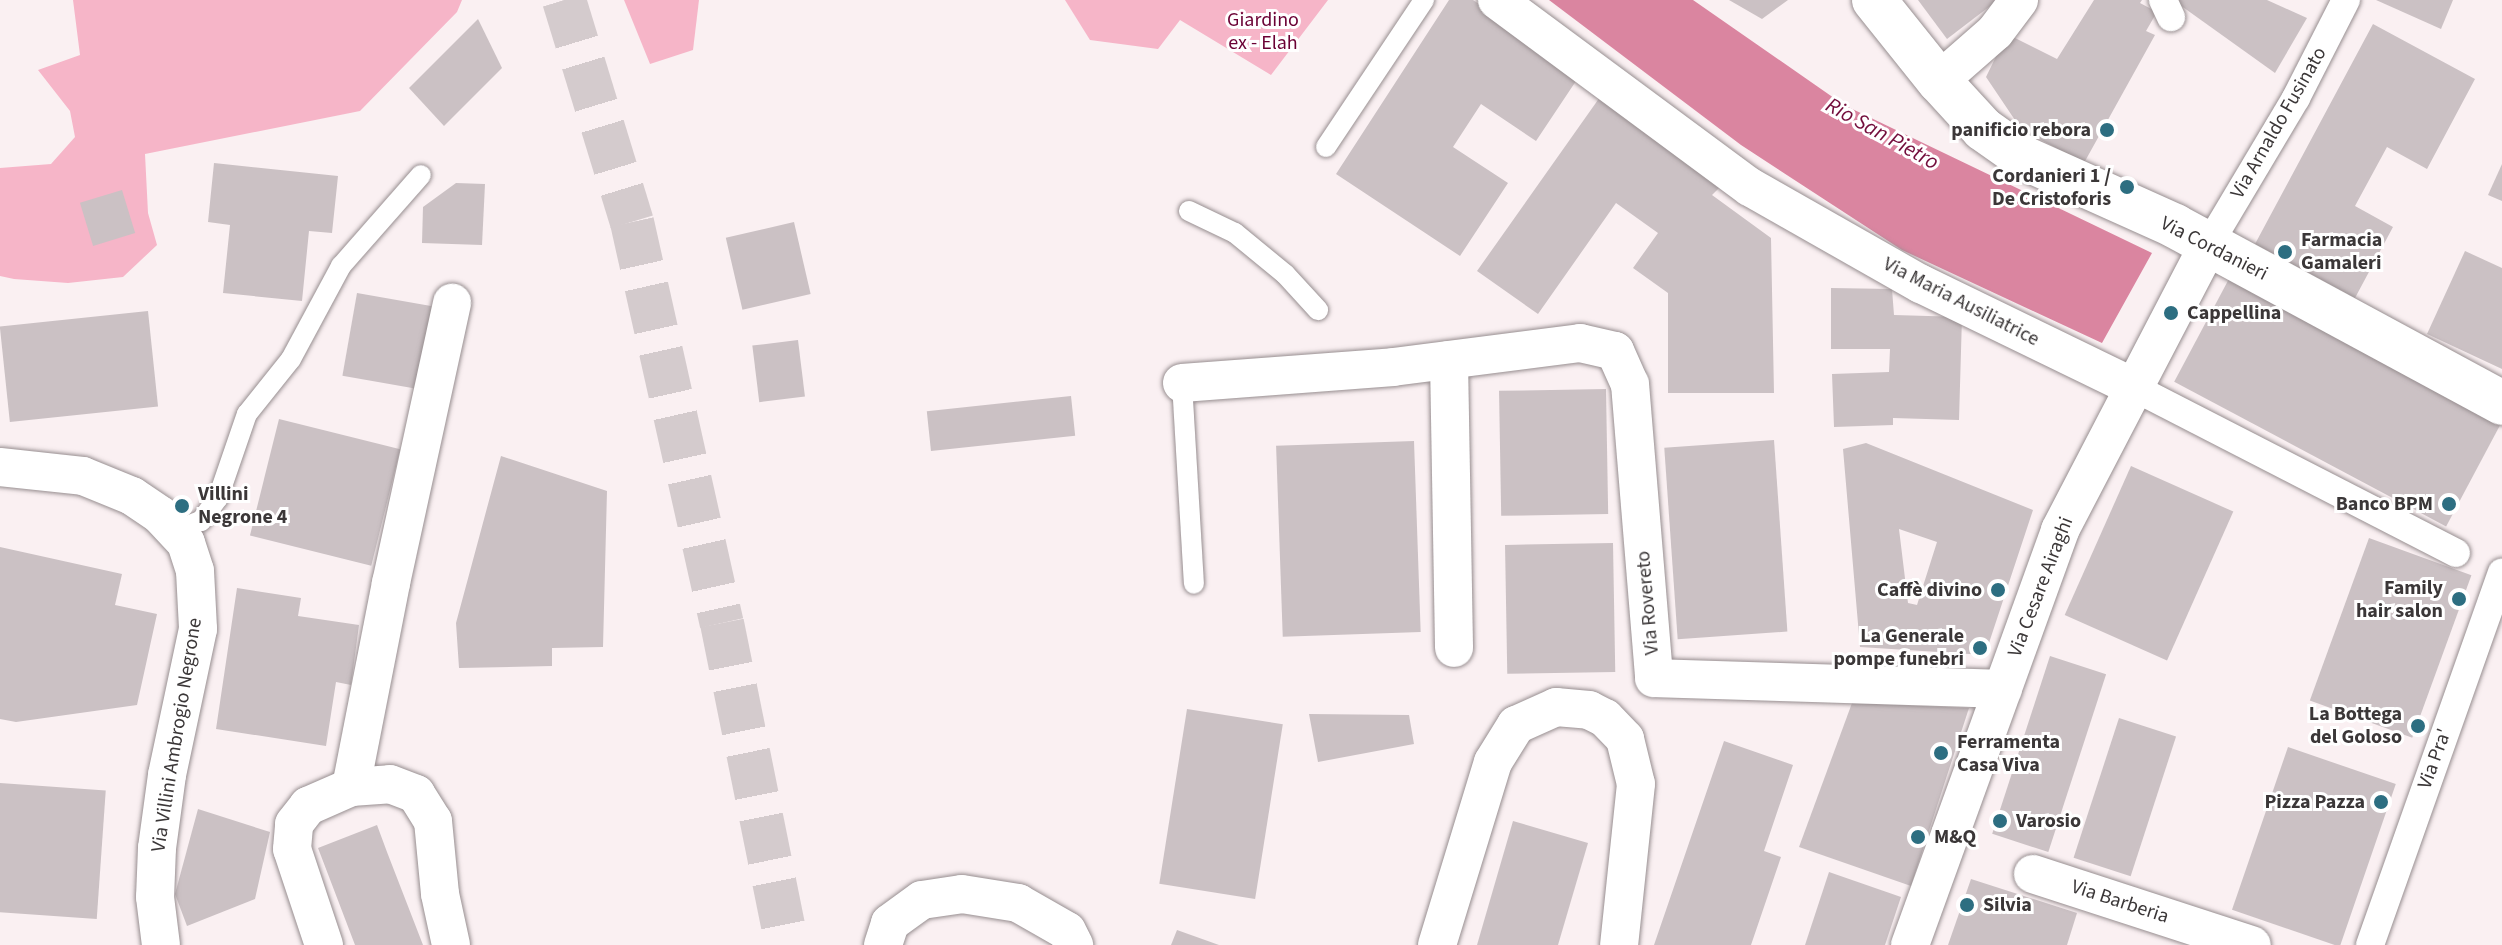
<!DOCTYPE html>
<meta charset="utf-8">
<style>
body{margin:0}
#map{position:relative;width:2502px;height:945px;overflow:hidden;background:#faf0f2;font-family:"Source Sans 3",sans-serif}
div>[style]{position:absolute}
.green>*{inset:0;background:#f6b5c8}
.water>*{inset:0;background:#da85a0}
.building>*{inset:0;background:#cbc1c4;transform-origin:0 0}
.motorway-tunnel>*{height:44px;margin-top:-22px;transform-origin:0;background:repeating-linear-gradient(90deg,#d4cbcd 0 44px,transparent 0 66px)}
.roads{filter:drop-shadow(0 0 2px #978e90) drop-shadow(0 0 2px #978e90)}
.service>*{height:20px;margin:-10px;padding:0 10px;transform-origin:10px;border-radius:10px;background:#fff}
.pedestrian>*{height:28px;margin:-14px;padding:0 14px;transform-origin:14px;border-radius:14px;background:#fff}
.minor>*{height:38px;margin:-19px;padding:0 19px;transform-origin:19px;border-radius:19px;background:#fff}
.tertiary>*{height:44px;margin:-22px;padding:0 22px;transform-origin:22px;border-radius:22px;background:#fff}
.dots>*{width:22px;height:22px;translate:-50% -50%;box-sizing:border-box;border:4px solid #fff;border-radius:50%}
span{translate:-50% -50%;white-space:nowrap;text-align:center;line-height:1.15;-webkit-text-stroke:6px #fff;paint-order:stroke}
.park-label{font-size:20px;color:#6a0034}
.street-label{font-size:20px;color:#3b3738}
.poi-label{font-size:20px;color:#3b3738;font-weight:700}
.right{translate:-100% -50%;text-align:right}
.left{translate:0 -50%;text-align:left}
.water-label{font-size:22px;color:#730d3c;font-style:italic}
</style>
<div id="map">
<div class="green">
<i style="clip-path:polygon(73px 0,462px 0,457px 12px,360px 111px,145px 154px,148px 213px,157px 245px,123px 277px,68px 283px,14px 279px,0 276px,0 168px,51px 164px,75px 137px,70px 111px,38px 70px,80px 55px)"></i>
<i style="clip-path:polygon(624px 0,699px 0,693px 50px,650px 64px)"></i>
<i style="clip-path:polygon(1065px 0,1328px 0,1271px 75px,1180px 20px,1158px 49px,1090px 40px)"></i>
</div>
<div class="water">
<i style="clip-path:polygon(1549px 0,1693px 0,1844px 105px,2152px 253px,2102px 343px,1902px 250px,1741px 145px)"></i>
</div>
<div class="building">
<i style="clip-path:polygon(1449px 0,1473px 0,1582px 72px,1536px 141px,1481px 104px,1453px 147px,1508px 183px,1460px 256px,1336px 174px)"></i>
<i style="clip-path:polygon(1729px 0,1788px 0,1762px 19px)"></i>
<i style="clip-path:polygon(1918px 0,1998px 0,1947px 39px)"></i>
<i style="clip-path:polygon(2094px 0,2142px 0,2140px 3px,2157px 12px,2146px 31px,2155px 35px,2084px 163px,2021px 129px,1986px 77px,2007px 34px,2057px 59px)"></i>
<i style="clip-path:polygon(2173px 0,2267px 0,2307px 18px,2275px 73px)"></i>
<i style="clip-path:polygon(2376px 0,2453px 0,2441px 29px)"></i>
<i style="clip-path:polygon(478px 19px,502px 68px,444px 126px,409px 88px)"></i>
<i style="clip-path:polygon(2373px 24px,2475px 79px,2427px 169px,2387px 147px,2355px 206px,2393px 227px,2355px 298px,2255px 244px)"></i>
<i style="clip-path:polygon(1600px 97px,1723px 184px,1712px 195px,1771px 238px,1774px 393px,1668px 393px,1668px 293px,1633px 268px,1658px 233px,1616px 203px,1538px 314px,1477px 271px)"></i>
<i style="clip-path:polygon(214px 163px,338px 176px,332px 233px,309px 231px,302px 301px,223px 293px,230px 225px,208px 222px)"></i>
<i style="clip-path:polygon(2502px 164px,2502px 201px,2488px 195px)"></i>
<i style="clip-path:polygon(456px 183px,485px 184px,482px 245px,422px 243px,423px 207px)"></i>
<i style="left:122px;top:190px;width:45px;height:44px;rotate:73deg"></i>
<i style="left:794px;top:222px;width:74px;height:70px;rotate:77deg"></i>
<i style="clip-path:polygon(2465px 251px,2502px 268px,2502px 369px,2427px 334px)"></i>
<i style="left:2231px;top:275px;width:308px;height:121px;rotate:28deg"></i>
<i style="clip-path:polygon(1831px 288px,1892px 289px,1894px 315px,1962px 317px,1959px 420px,1893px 418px,1893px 425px,1834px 427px,1832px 374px,1889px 372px,1890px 349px,1831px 349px)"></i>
<i style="left:357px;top:293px;width:78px;height:84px;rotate:10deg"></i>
<i style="left:148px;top:311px;width:96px;height:149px;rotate:84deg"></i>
<i style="left:798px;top:340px;width:57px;height:46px;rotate:83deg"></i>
<i style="left:1606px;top:389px;width:125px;height:107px;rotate:89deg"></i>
<i style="left:1071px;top:396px;width:40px;height:145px;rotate:84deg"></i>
<i style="left:279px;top:419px;width:125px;height:120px;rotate:14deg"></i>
<i style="left:1774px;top:440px;width:192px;height:110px;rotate:86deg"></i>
<i style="left:1414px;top:441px;width:191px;height:138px;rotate:88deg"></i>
<i style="clip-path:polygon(evenodd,1866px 443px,2033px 510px,1985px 655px,1860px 647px,1843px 449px,1866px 443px,1899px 529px,1937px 542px,1917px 605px,1908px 603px,1899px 529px)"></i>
<i style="clip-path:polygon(501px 456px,607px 491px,603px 647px,552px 648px,552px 666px,459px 668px,456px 623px)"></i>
<i style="left:2131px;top:466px;width:112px;height:163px;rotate:24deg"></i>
<i style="left:2369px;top:538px;width:109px;height:173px;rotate:20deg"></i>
<i style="left:1613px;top:543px;width:129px;height:108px;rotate:89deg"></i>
<i style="clip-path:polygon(0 547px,122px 574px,115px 605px,157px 614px,137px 705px,16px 722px,0 719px)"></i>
<i style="clip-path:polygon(237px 588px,301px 598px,298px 616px,359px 625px,351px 685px,336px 682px,326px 746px,216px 729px)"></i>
<i style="left:2050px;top:656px;width:59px;height:187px;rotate:18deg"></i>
<i style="clip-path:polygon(1852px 703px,1969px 708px,1911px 886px,1799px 847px)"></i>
<i style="left:1187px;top:709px;width:97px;height:177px;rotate:9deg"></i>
<i style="clip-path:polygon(1309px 714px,1409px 715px,1414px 744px,1318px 762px)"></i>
<i style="left:2119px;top:718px;width:60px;height:147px;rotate:18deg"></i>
<i style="clip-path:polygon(1724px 741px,1793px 765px,1764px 851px,1781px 857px,1751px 945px,1654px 945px)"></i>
<i style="left:2288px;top:747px;width:114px;height:172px;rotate:19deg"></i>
<i style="left:0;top:783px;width:106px;height:129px;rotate:4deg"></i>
<i style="clip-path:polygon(198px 809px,270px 832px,255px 899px,187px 926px,175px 894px)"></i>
<i style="clip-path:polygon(1513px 821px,1588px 843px,1558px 945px,1477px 945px)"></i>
<i style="clip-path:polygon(377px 825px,387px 852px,423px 945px,355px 945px,318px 848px)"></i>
<i style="clip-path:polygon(1829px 872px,1901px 897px,1885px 945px,1805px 945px)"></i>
<i style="clip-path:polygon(1971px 879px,2077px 913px,2067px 945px,1948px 945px)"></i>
<i style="clip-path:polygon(1177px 930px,1219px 945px,1171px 945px)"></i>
</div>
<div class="motorway-tunnel">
<i style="left:564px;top:0;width:232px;rotate:73deg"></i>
<i style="left:632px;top:222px;width:411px;rotate:77.4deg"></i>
<i style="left:722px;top:623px;width:328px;rotate:78.6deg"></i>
</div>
<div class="roads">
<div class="service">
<i style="left:1326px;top:147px;width:177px;rotate:-56.3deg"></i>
<i style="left:1189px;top:211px;width:51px;rotate:25.6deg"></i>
<i style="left:1235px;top:233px;width:65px;rotate:39.4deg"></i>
<i style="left:1285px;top:274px;width:49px;rotate:47.5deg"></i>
<i style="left:1182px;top:383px;width:201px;rotate:86.6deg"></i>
<i style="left:177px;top:530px;width:26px;rotate:-21deg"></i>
<i style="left:201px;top:521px;width:29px;rotate:-54deg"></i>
<i style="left:218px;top:498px;width:89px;rotate:-71deg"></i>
<i style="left:247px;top:414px;width:70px;rotate:-51.3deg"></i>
<i style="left:291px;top:359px;width:106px;rotate:-61.7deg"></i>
<i style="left:341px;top:266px;width:121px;rotate:-48.7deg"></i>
</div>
<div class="pedestrian">
<i style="left:2163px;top:0;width:19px;rotate:65deg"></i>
<i style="left:2209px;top:244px;width:170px;rotate:-59.2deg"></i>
<i style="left:2296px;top:98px;width:110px;rotate:-63deg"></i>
<i style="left:2133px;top:387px;width:363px;rotate:27.2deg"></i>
<i style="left:2370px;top:945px;width:395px;rotate:-70.5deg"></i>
</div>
<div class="minor">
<i style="left:1497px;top:0;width:315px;rotate:36.5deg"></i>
<i style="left:1750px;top:187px;width:197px;rotate:29.6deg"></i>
<i style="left:1921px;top:284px;width:236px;rotate:25.9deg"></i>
<i style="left:1939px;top:81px;width:74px;rotate:-41.2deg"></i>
<i style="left:1995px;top:32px;width:40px;rotate:-53deg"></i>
<i style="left:1449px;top:360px;width:288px;rotate:89deg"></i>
<i style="left:1182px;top:383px;width:212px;rotate:-4.3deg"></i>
<i style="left:1393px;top:367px;width:189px;rotate:-7.3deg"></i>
<i style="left:1580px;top:343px;width:36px;rotate:13deg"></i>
<i style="left:1615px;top:351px;width:36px;rotate:66deg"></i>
<i style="left:1630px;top:384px;width:295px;rotate:85.3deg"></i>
<i style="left:1654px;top:678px;width:349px;rotate:1.8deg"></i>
<i style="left:0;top:467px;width:83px;rotate:6.2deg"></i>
<i style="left:83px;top:476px;width:53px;rotate:22.2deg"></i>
<i style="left:132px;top:496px;width:34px;rotate:34deg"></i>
<i style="left:160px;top:515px;width:38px;rotate:47deg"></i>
<i style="left:186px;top:543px;width:29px;rotate:72deg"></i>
<i style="left:195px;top:571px;width:58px;rotate:87deg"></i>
<i style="left:198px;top:629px;width:149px;rotate:102deg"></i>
<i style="left:167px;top:775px;width:74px;rotate:97.8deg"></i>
<i style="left:157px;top:848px;width:49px;rotate:92.3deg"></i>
<i style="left:155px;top:897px;width:48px;rotate:82.9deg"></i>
<i style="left:351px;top:787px;width:208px;rotate:-78.9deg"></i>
<i style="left:391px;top:583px;width:287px;rotate:-77.7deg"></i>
<i style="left:2033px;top:874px;width:230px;rotate:18deg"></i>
<i style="left:324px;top:945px;width:101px;rotate:-108.4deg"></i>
<i style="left:292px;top:849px;width:25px;rotate:-85deg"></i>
<i style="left:294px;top:824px;width:23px;rotate:-52deg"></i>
<i style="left:308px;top:806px;width:47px;rotate:-23.8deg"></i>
<i style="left:351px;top:787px;width:39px;rotate:-4deg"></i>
<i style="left:390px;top:784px;width:28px;rotate:21deg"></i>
<i style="left:416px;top:794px;width:32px;rotate:58deg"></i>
<i style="left:433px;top:821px;width:73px;rotate:84.5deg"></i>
<i style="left:440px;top:894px;width:52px;rotate:77.8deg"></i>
<i style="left:883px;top:945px;width:23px;rotate:-72deg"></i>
<i style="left:890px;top:923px;width:39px;rotate:-36deg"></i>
<i style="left:922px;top:900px;width:40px;rotate:-8.5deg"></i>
<i style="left:962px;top:894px;width:57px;rotate:9.1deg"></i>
<i style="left:1018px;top:903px;width:56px;rotate:29.7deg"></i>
<i style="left:1067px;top:931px;width:16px;rotate:63deg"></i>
<i style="left:1437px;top:945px;width:191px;rotate:-73deg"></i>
<i style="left:1493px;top:762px;width:44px;rotate:-58.1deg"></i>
<i style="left:1516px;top:725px;width:44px;rotate:-24.2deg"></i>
<i style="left:1556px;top:707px;width:33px;rotate:5deg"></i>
<i style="left:1589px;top:710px;width:18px;rotate:27deg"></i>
<i style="left:1605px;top:718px;width:29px;rotate:46deg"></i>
<i style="left:1625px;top:739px;width:46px;rotate:76.3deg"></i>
<i style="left:1636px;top:784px;width:162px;rotate:96deg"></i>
<i style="left:1910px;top:945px;width:441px;rotate:-70.1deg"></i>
<i style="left:2060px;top:530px;width:322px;rotate:-62.5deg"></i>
</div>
<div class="tertiary">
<i style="left:1874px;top:0;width:104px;rotate:51.3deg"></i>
<i style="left:1939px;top:81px;width:65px;rotate:47.5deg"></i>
<i style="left:1983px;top:129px;width:50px;rotate:35.3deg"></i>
<i style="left:2024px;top:158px;width:166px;rotate:24.2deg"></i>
<i style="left:2175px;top:226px;width:372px;rotate:28.4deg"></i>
</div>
</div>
<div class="dots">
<i style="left:2107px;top:130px;background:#2d6e81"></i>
<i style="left:2127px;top:187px;background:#2d6e81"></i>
<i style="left:2285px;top:252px;background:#2d6e81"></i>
<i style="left:2171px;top:313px;background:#2d6e81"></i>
<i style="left:2449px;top:504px;background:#2d6e81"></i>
<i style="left:182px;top:506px;background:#2d6e81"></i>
<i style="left:1998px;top:590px;background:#2d6e81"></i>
<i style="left:2459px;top:599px;background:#2d6e81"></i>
<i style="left:1980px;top:648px;background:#2d6e81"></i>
<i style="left:2418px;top:726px;background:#2d6e81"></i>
<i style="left:1941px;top:753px;background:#2d6e81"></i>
<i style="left:2381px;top:802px;background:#2d6e81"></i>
<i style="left:2000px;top:821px;background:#2d6e81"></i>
<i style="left:1918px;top:837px;background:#2d6e81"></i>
<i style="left:1967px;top:905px;background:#2d6e81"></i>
</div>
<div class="park-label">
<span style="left:1263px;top:32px">Giardino<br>ex - Elah</span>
</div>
<div class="street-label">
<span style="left:2279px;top:123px;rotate:-60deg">Via Arnaldo Fusinato</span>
<span style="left:2214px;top:249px;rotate:27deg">Via Cordanieri</span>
<span style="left:1961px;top:302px;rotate:27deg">Via Maria Ausiliatrice</span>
<span style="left:2041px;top:587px;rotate:-69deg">Via Cesare Airaghi</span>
<span style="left:1648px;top:603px;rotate:-95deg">Via Rovereto</span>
<span style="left:177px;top:735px;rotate:-81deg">Via Villini Ambrogio Negrone</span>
<span style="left:2435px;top:759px;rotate:-70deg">Via Pra'</span>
<span style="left:2120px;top:902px;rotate:18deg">Via Barberia</span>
</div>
<div class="poi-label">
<span class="right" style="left:2091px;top:130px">panificio rebora</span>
<span class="right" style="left:2111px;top:188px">Cordanieri 1 /<br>De Cristoforis</span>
<span class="left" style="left:2301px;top:252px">Farmacia<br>Gamaleri</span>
<span class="left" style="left:2187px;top:313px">Cappellina</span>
<span class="left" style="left:198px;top:506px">Villini<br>Negrone 4</span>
<span class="right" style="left:2433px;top:504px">Banco BPM</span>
<span class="right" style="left:2443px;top:600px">Family<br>hair salon</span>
<span class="right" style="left:1982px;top:590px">Caffè divino</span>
<span class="right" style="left:1964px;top:648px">La Generale<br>pompe funebri</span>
<span class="right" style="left:2402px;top:726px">La Bottega<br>del Goloso</span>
<span class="left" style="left:1957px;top:754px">Ferramenta<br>Casa Viva</span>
<span class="right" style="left:2365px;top:802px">Pizza Pazza</span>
<span class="left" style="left:2016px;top:821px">Varosio</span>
<span class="left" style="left:1934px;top:837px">M&amp;Q</span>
<span class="left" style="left:1983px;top:905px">Silvia</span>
</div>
<div class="water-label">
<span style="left:1882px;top:134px;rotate:29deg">Rio San Pietro</span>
</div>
</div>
